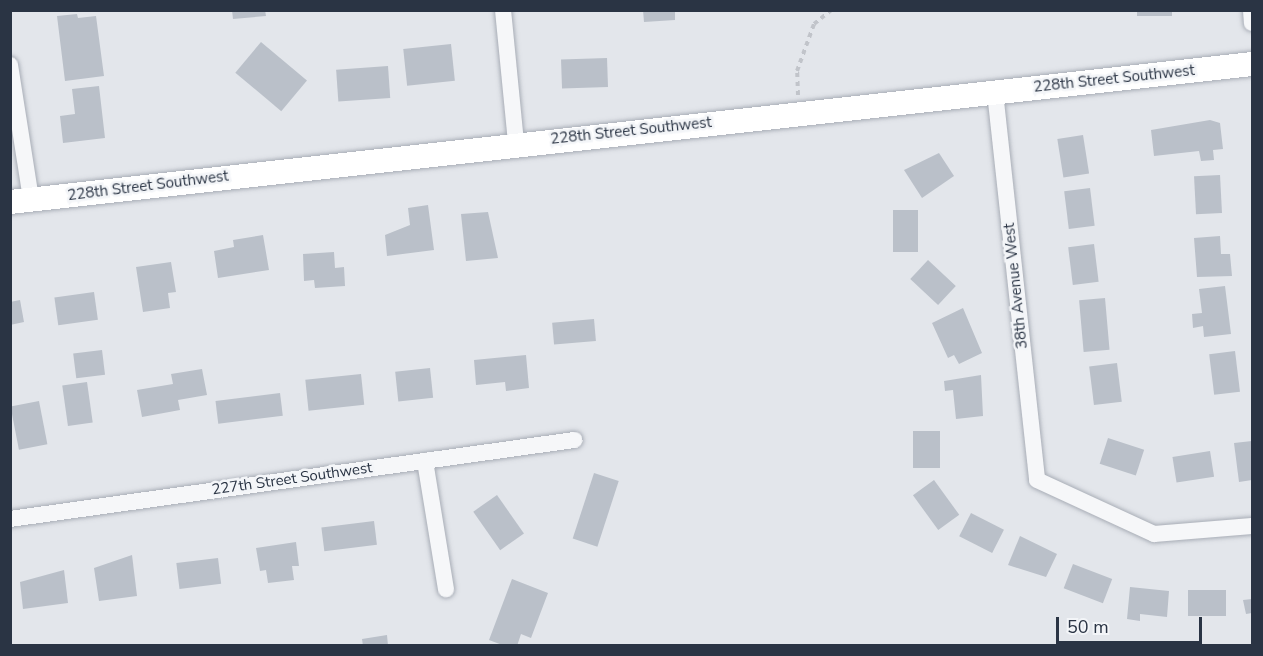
<!DOCTYPE html>
<style>
body{margin:0}
#map{position:relative;width:1263px;height:656px;overflow:hidden;background:#e3e6eb;font-family:"Nunito Sans",sans-serif}
div>[style]{position:absolute}
.building>*{inset:0;background:#bac0c9;transform-origin:0 0}
.path>*{height:4px;margin-top:-2px;transform-origin:0;background:repeating-linear-gradient(90deg,#c1c4ca 0 4.5px,transparent 0 9px)}
.roads{filter:drop-shadow(0 0 2px #a8adb6) drop-shadow(0 0 2px #a8adb6)}
.minor>*{height:16px;margin:-8px;padding:0 8px;transform-origin:8px;border-radius:8px;background:#f6f7f9}
.secondary>*{height:24px;margin:-12px;padding:0 12px;transform-origin:12px;border-radius:12px;background:#fff}
span{translate:-50% -50%;white-space:nowrap;text-align:center;line-height:1.15;-webkit-text-stroke:5px #f3f5f8;paint-order:stroke}
.street-label{font-size:15px;color:#2a3444}
.frame{position:absolute;inset:0;border:12px solid #2a3444;pointer-events:none}
.scale{position:absolute;left:1056px;top:617px;width:146px;height:27px;box-sizing:border-box;border:3px solid #2a3444;border-top:0;padding-left:8px;font-size:18px;line-height:21px;white-space:nowrap;color:#2a3444;-webkit-text-stroke:4px #f3f5f8;paint-order:stroke}
</style>
<div id="map">
<div class="building">
<i style="clip-path:polygon(232px 10px,265px 10px,266px 16px,233px 19px)"></i>
<i style="clip-path:polygon(643px 10px,675px 10px,675px 20px,644px 22px)"></i>
<i style="left:1137px;top:10px;width:35px;height:6px"></i>
<i style="clip-path:polygon(77px 14px,78px 18px,96px 16px,104px 76px,65px 81px,57px 16px)"></i>
<i style="left:261px;top:42px;width:60px;height:40px;rotate:40deg"></i>
<i style="left:451px;top:44px;width:37px;height:48px;rotate:84deg"></i>
<i style="left:607px;top:58px;width:29px;height:46px;rotate:88deg"></i>
<i style="left:388px;top:66px;width:32px;height:52px;rotate:86deg"></i>
<i style="clip-path:polygon(99px 86px,105px 138px,63px 143px,60px 116px,75px 114px,72px 89px)"></i>
<i style="clip-path:polygon(1210px 120px,1220px 123px,1223px 149px,1213px 150px,1214px 160px,1201px 161px,1199px 151px,1154px 156px,1151px 130px)"></i>
<i style="left:1083px;top:135px;width:39px;height:26px;rotate:81deg"></i>
<i style="clip-path:polygon(939px 153px,954px 176px,922px 198px,904px 170px)"></i>
<i style="left:1220px;top:175px;width:38px;height:26px;rotate:87deg"></i>
<i style="left:1090px;top:188px;width:38px;height:26px;rotate:83deg"></i>
<i style="clip-path:polygon(428px 205px,434px 250px,387px 256px,385px 235px,410px 225px,408px 208px)"></i>
<i style="left:893px;top:210px;width:25px;height:42px"></i>
<i style="clip-path:polygon(488px 212px,498px 258px,466px 261px,461px 214px)"></i>
<i style="clip-path:polygon(263px 235px,269px 270px,218px 278px,214px 251px,234px 247px,233px 240px)"></i>
<i style="clip-path:polygon(1220px 236px,1221px 254px,1230px 254px,1232px 276px,1197px 277px,1194px 238px)"></i>
<i style="left:1094px;top:244px;width:38px;height:26px;rotate:83deg"></i>
<i style="clip-path:polygon(334px 252px,335px 268px,344px 267px,345px 286px,315px 288px,314px 280px,304px 281px,303px 254px)"></i>
<i style="left:928px;top:260px;width:38px;height:26px;rotate:43deg"></i>
<i style="clip-path:polygon(171px 262px,176px 292px,168px 293px,170px 308px,143px 312px,136px 267px)"></i>
<i style="clip-path:polygon(1225px 286px,1231px 334px,1204px 337px,1203px 326px,1193px 328px,1192px 314px,1202px 313px,1199px 289px)"></i>
<i style="left:94px;top:292px;width:28px;height:40px;rotate:82deg"></i>
<i style="left:1105px;top:298px;width:52px;height:26px;rotate:85deg"></i>
<i style="clip-path:polygon(20px 300px,24px 322px,10px 325px,10px 302px)"></i>
<i style="clip-path:polygon(963px 308px,982px 353px,959px 364px,954px 355px,948px 358px,932px 323px)"></i>
<i style="left:594px;top:319px;width:22px;height:42px;rotate:85deg"></i>
<i style="left:102px;top:350px;width:25px;height:29px;rotate:83deg"></i>
<i style="left:1235px;top:351px;width:41px;height:26px;rotate:83deg"></i>
<i style="clip-path:polygon(526px 355px,529px 388px,506px 391px,505px 382px,476px 385px,474px 360px)"></i>
<i style="left:1117px;top:363px;width:39px;height:28px;rotate:83deg"></i>
<i style="left:430px;top:368px;width:30px;height:35px;rotate:84deg"></i>
<i style="clip-path:polygon(202px 369px,207px 395px,178px 400px,180px 410px,142px 417px,137px 390px,173px 384px,171px 374px)"></i>
<i style="left:361px;top:374px;width:31px;height:56px;rotate:84deg"></i>
<i style="clip-path:polygon(981px 375px,983px 416px,956px 419px,953px 390px,945px 391px,944px 381px)"></i>
<i style="left:87px;top:382px;width:41px;height:25px;rotate:82deg"></i>
<i style="left:280px;top:393px;width:23px;height:65px;rotate:83deg"></i>
<i style="left:39px;top:401px;width:44px;height:29px;rotate:79deg"></i>
<i style="left:913px;top:431px;width:27px;height:37px"></i>
<i style="left:1108px;top:438px;width:38px;height:27px;rotate:18deg"></i>
<i style="clip-path:polygon(1252px 441px,1252px 480px,1239px 482px,1234px 443px)"></i>
<i style="left:1210px;top:451px;width:26px;height:38px;rotate:81deg"></i>
<i style="left:594px;top:473px;width:26px;height:69px;rotate:18deg"></i>
<i style="left:934px;top:480px;width:43px;height:26px;rotate:54deg"></i>
<i style="left:497px;top:495px;width:47px;height:29px;rotate:55deg"></i>
<i style="left:971px;top:513px;width:37px;height:26px;rotate:27deg"></i>
<i style="left:374px;top:521px;width:24px;height:53px;rotate:83deg"></i>
<i style="clip-path:polygon(1020px 536px,1057px 554px,1046px 577px,1008px 565px)"></i>
<i style="clip-path:polygon(296px 542px,299px 566px,292px 566px,294px 580px,268px 583px,266px 570px,260px 571px,256px 548px)"></i>
<i style="clip-path:polygon(132px 555px,137px 596px,99px 601px,94px 568px)"></i>
<i style="left:218px;top:558px;width:26px;height:42px;rotate:83deg"></i>
<i style="left:1073px;top:564px;width:42px;height:26px;rotate:21deg"></i>
<i style="clip-path:polygon(64px 570px,68px 603px,23px 609px,20px 582px)"></i>
<i style="clip-path:polygon(512px 579px,548px 593px,531px 638px,521px 634px,517px 646px,505px 646px,489px 640px)"></i>
<i style="clip-path:polygon(1130px 587px,1169px 591px,1167px 617px,1140px 614px,1140px 621px,1127px 619px)"></i>
<i style="left:1188px;top:590px;width:38px;height:26px"></i>
<i style="clip-path:polygon(1252px 599px,1252px 613px,1246px 614px,1243px 600px)"></i>
<i style="clip-path:polygon(387px 635px,388px 646px,363px 646px,362px 639px)"></i>
</div>
<div class="path">
<i style="left:798px;top:95px;width:24px;rotate:-92deg"></i>
<i style="left:797px;top:71px;width:50px;rotate:-70.1deg"></i>
<i style="left:814px;top:24px;width:22px;rotate:-39deg"></i>
</div>
<div class="roads">
<div class="minor">
<i style="left:503px;top:10px;width:134px;rotate:84.4deg"></i>
<i style="left:1251px;top:10px;width:13px;rotate:86deg"></i>
<i style="left:10px;top:65px;width:136px;rotate:81.1deg"></i>
<i style="left:995px;top:92px;width:390px;rotate:83.8deg"></i>
<i style="left:1037px;top:480px;width:129px;rotate:24.8deg"></i>
<i style="left:1154px;top:534px;width:98px;rotate:-4.7deg"></i>
<i style="left:425px;top:461px;width:130px;rotate:80.7deg"></i>
<i style="left:10px;top:519px;width:570px;rotate:-7.97deg"></i>
</div>
<div class="secondary">
<i style="left:10px;top:202px;width:1250px;rotate:-6.34deg"></i>
</div>
</div>
<div class="street-label">
<span style="left:1114px;top:79px;rotate:-6deg">228th Street Southwest</span>
<span style="left:631px;top:131px;rotate:-6deg">228th Street Southwest</span>
<span style="left:148px;top:186px;rotate:-7deg">228th Street Southwest</span>
<span style="left:1016px;top:286px;rotate:-96deg">38th Avenue West</span>
<span style="left:292px;top:479px;rotate:-8deg">227th Street Southwest</span>
</div>
<div class="frame"></div>
<div class="scale">50 m</div>
</div>
